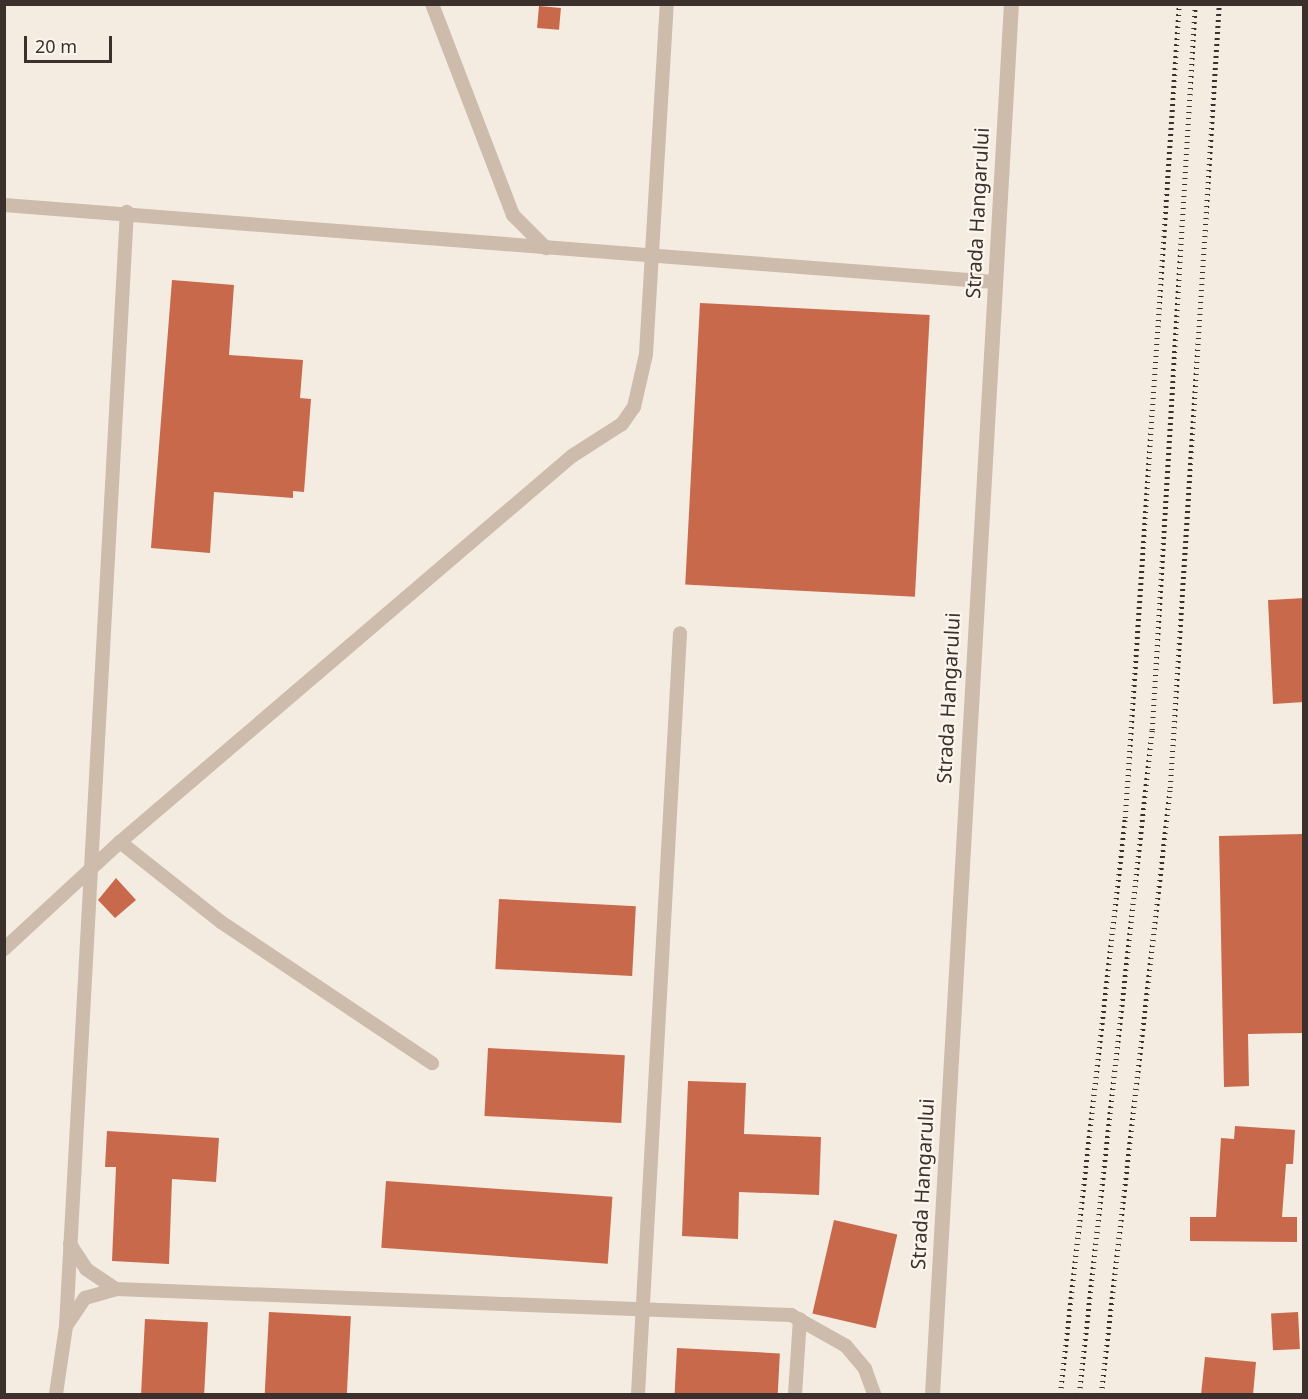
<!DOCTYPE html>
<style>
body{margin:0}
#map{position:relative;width:1308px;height:1399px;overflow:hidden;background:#f4ebe1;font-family:"Noto Sans",sans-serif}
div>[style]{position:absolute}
.building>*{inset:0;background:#c8694b;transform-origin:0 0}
.service>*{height:14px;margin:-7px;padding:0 7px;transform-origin:7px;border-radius:7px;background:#cdbbac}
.minor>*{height:15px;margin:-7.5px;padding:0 7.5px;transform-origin:7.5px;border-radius:7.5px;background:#cdbbac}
.rail>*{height:4.5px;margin-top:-2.25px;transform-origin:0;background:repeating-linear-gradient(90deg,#3b302b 0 1.5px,transparent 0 6px)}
span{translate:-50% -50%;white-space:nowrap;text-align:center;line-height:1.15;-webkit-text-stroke:4.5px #fbf5ee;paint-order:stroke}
.street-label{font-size:20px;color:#3b302b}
.frame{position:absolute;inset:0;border:6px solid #3b302b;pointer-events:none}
.scale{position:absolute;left:24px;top:36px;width:88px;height:27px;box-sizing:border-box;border:3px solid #3b302b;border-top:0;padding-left:8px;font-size:18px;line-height:21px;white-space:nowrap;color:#3b302b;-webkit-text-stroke:4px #fbf5ee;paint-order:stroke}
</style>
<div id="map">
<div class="building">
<i style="left:539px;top:6px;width:22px;height:22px;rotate:5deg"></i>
<i style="clip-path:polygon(172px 280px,234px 285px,229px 355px,303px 360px,300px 398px,311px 399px,304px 492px,293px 491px,293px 498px,214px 492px,210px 553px,151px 548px)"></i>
<i style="left:700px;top:303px;width:230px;height:282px;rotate:3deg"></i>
<i style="clip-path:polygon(1304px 598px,1304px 702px,1273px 704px,1268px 600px)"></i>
<i style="clip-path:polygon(1304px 834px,1304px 1033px,1248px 1034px,1249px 1086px,1224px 1087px,1219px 836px)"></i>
<i style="clip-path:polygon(116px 878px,136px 900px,115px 918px,98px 900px)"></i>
<i style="left:499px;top:899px;width:137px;height:70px;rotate:3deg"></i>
<i style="left:488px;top:1048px;width:137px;height:68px;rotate:3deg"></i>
<i style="clip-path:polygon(688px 1081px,746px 1083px,744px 1134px,821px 1137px,819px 1195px,739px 1192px,738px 1239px,682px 1236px)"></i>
<i style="clip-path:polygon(1235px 1126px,1295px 1130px,1293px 1164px,1286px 1164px,1282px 1217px,1297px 1217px,1297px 1242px,1190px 1241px,1190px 1217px,1216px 1217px,1221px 1138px,1234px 1139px)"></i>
<i style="clip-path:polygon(107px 1131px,219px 1138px,216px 1182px,172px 1179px,169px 1264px,112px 1261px,116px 1167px,105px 1167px)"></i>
<i style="left:386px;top:1181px;width:227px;height:67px;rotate:4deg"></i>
<i style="left:834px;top:1220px;width:65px;height:96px;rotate:13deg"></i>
<i style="left:269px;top:1312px;width:82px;height:83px;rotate:3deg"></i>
<i style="left:1298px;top:1312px;width:37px;height:27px;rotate:87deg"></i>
<i style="left:145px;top:1319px;width:63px;height:75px;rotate:3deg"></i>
<i style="left:677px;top:1348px;width:103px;height:47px;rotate:3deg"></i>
<i style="clip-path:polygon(1205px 1357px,1256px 1362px,1253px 1395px,1201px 1395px)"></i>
</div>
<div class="service">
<i style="left:432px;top:4px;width:226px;rotate:69deg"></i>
<i style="left:513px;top:215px;width:47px;rotate:45deg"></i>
<i style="left:4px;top:205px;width:993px;rotate:4.45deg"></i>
<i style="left:120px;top:842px;width:129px;rotate:38.4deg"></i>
<i style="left:221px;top:922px;width:254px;rotate:33.8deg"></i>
<i style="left:4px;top:949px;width:158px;rotate:-42.7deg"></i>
<i style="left:120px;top:842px;width:594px;rotate:-40.5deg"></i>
<i style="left:572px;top:456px;width:59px;rotate:-32.6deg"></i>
<i style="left:622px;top:424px;width:21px;rotate:-55deg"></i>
<i style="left:634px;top:407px;width:54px;rotate:-77.2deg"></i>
<i style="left:646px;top:354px;width:351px;rotate:-86.6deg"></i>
<i style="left:70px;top:1244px;width:30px;rotate:57deg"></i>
<i style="left:86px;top:1269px;width:36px;rotate:34deg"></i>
<i style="left:66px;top:1326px;width:1116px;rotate:-86.87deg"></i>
<i style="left:56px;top:1394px;width:69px;rotate:-81.6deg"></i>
<i style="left:66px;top:1326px;width:34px;rotate:-56deg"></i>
<i style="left:85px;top:1298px;width:32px;rotate:-16deg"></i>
<i style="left:116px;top:1289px;width:676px;rotate:2.21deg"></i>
<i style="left:791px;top:1315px;width:63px;rotate:29.4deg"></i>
<i style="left:846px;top:1346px;width:30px;rotate:50deg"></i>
<i style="left:865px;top:1369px;width:27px;rotate:70deg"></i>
<i style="left:638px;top:1394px;width:762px;rotate:-86.84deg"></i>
<i style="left:795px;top:1394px;width:75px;rotate:-86.2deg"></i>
</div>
<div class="minor">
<i style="left:932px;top:1394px;width:1392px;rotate:-86.75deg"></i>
</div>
<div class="rail">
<i style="left:1060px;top:1394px;width:580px;rotate:-83.56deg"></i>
<i style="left:1125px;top:818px;width:816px;rotate:-86.2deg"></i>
<i style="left:1079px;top:1394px;width:668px;rotate:-83.73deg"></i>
<i style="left:1152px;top:730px;width:727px;rotate:-86.61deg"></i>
<i style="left:1101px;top:1394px;width:610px;rotate:-83.5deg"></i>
<i style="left:1170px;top:788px;width:786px;rotate:-86.42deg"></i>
</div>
<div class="street-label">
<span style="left:977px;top:213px;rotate:-87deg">Strada Hangarului</span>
<span style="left:948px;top:698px;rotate:-87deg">Strada Hangarului</span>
<span style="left:922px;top:1184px;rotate:-87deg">Strada Hangarului</span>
</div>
<div class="frame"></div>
<div class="scale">20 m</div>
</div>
